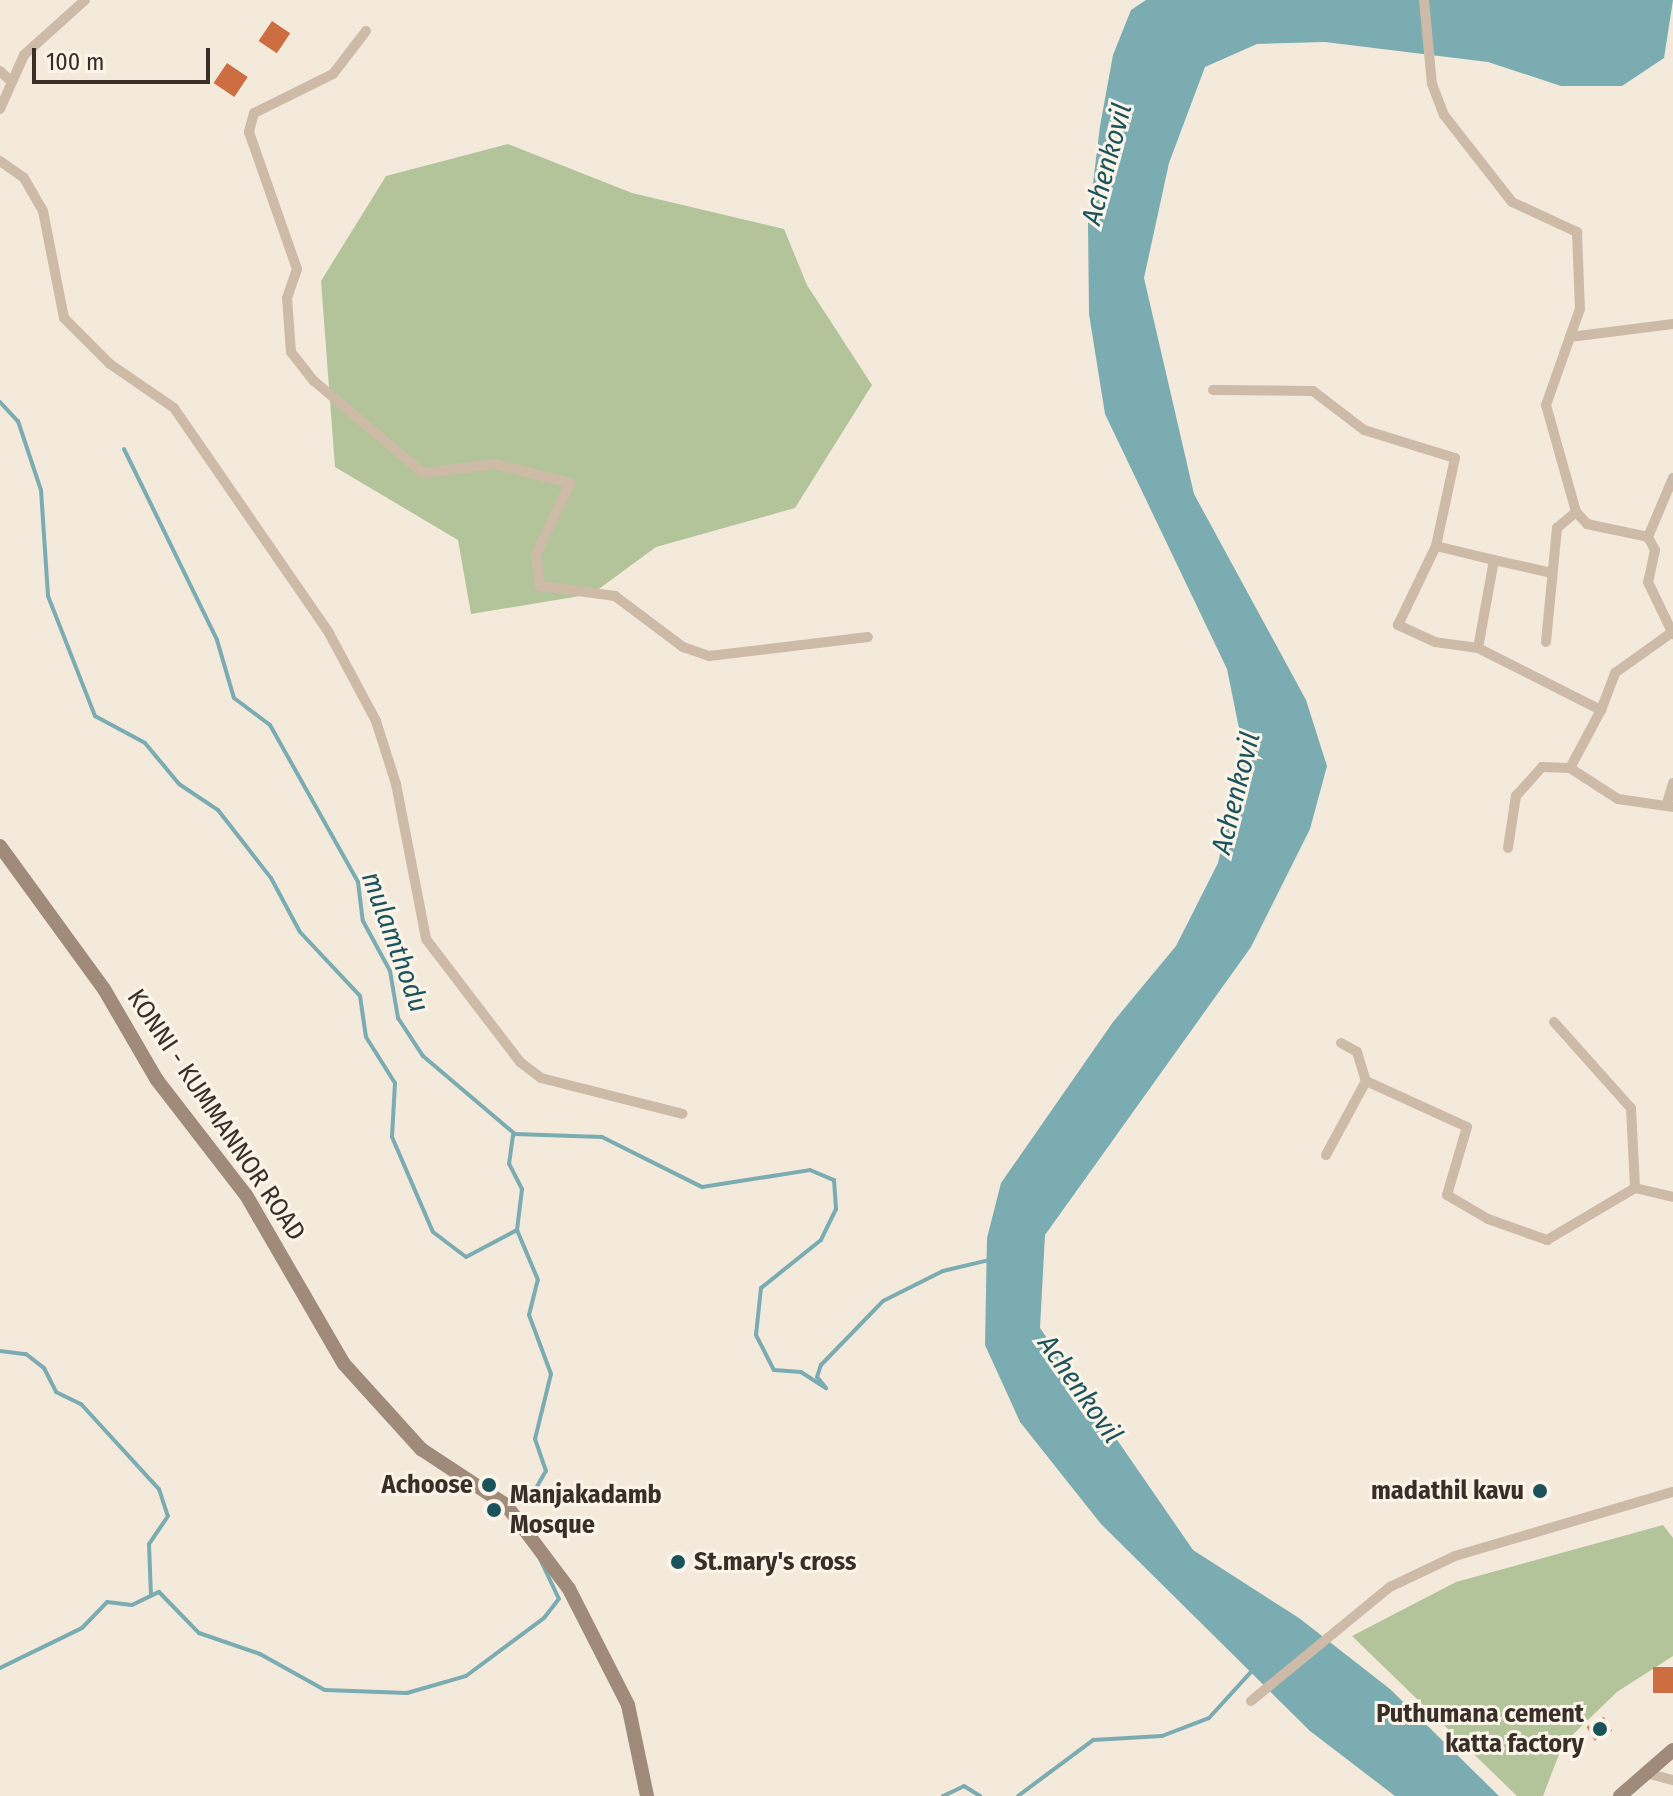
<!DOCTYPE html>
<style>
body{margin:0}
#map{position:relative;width:1673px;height:1796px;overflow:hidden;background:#f4eadc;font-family:"Fira Sans Condensed",sans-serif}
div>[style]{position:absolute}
.green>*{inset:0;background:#b3c49b}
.water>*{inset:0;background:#7aacb2}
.stream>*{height:4px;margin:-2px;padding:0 2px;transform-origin:2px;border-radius:2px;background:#7aacb2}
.building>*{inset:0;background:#cc6e42;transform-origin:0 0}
.street>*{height:10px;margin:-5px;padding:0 5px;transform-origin:5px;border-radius:5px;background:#cdbba8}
.secondary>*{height:14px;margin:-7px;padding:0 7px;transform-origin:7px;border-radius:7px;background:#a08a79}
.dots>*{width:22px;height:22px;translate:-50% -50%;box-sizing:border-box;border:4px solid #fbf4e9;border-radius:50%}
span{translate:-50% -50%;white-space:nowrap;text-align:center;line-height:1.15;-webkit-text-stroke:6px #fbf4e9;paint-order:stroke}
.street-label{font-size:26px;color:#392f28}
.poi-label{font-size:26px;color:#392f28;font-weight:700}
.right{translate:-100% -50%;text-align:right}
.left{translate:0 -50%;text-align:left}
.water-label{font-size:28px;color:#1b535d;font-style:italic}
.scale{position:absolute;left:32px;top:48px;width:178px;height:36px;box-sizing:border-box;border:4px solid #392f28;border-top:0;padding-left:10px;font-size:24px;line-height:28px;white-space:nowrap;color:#392f28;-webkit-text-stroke:6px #fbf4e9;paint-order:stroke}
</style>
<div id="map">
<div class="green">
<i style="clip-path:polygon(508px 144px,632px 193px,784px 229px,807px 285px,872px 385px,795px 508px,656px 547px,592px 594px,471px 614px,458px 540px,335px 467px,321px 281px,386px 176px)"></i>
<i style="clip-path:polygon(1663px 1525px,1673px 1538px,1673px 1656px,1617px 1692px,1563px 1744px,1543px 1796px,1517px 1796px,1352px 1636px,1456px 1582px)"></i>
</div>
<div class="water">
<i style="clip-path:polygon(1146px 0,1673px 0,1664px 58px,1622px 86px,1561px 86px,1488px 62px,1325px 42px,1257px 44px,1205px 67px,1169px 163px,1144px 278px,1194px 494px,1306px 700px,1327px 766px,1310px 829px,1251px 947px,1045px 1235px,1040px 1328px,1193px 1550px,1299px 1618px,1390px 1689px,1499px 1796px,1395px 1796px,1310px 1731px,1101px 1524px,1020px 1422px,985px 1345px,987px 1238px,1001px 1183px,1113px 1022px,1176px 946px,1218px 863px,1243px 748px,1227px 669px,1105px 414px,1089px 314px,1088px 224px,1100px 126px,1113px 55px,1131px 10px)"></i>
</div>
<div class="stream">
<i style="left:0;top:402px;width:26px;rotate:47deg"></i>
<i style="left:18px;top:421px;width:73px;rotate:71.6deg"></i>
<i style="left:41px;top:490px;width:106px;rotate:86.2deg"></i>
<i style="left:48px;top:596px;width:129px;rotate:68.6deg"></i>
<i style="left:95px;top:716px;width:57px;rotate:28.4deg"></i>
<i style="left:145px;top:743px;width:53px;rotate:50.3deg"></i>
<i style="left:179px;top:784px;width:47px;rotate:33.7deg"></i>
<i style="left:218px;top:810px;width:86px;rotate:52.1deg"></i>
<i style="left:271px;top:878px;width:61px;rotate:61.8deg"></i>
<i style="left:300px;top:932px;width:88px;rotate:46.8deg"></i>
<i style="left:360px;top:996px;width:41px;rotate:81.7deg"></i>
<i style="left:366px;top:1037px;width:54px;rotate:57.8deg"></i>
<i style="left:395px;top:1083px;width:54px;rotate:93.2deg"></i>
<i style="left:392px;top:1137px;width:103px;rotate:66.7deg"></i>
<i style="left:433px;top:1232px;width:41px;rotate:37.1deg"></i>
<i style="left:466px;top:1257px;width:58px;rotate:-27.9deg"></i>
<i style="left:124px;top:449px;width:212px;rotate:64deg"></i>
<i style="left:217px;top:640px;width:60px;rotate:73.7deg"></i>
<i style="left:234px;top:698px;width:45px;rotate:36.9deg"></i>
<i style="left:270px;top:725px;width:180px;rotate:60.7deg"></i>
<i style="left:358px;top:882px;width:39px;rotate:83deg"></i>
<i style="left:363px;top:921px;width:57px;rotate:61.6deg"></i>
<i style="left:390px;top:971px;width:48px;rotate:80.3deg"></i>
<i style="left:398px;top:1018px;width:45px;rotate:56.7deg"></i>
<i style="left:423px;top:1056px;width:121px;rotate:40.3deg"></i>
<i style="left:515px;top:1134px;width:87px;rotate:2deg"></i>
<i style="left:602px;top:1137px;width:112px;rotate:26.6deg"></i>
<i style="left:702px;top:1187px;width:109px;rotate:-8.9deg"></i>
<i style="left:810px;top:1170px;width:26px;rotate:23deg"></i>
<i style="left:834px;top:1180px;width:29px;rotate:86deg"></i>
<i style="left:836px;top:1209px;width:34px;rotate:116deg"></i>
<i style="left:821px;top:1240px;width:77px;rotate:141.3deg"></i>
<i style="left:761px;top:1288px;width:47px;rotate:96.1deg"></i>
<i style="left:756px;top:1335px;width:39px;rotate:63deg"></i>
<i style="left:774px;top:1370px;width:27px;rotate:4deg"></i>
<i style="left:801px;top:1372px;width:30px;rotate:33deg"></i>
<i style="left:0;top:1351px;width:26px;rotate:7deg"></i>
<i style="left:26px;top:1354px;width:23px;rotate:38deg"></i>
<i style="left:44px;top:1368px;width:27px;rotate:63deg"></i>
<i style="left:56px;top:1392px;width:28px;rotate:26deg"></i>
<i style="left:81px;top:1404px;width:115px;rotate:47.5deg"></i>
<i style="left:159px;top:1489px;width:28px;rotate:72deg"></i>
<i style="left:168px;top:1516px;width:34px;rotate:124deg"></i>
<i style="left:149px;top:1544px;width:51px;rotate:87.8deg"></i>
<i style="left:826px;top:1388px;width:14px;rotate:-129deg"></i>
<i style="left:817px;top:1377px;width:13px;rotate:-72deg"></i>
<i style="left:821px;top:1365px;width:89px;rotate:-45.9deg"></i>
<i style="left:883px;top:1301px;width:67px;rotate:-26.6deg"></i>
<i style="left:943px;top:1271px;width:47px;rotate:-13.4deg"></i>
<i style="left:510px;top:1502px;width:23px;rotate:-18deg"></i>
<i style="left:532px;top:1495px;width:28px;rotate:-60deg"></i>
<i style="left:546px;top:1471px;width:34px;rotate:-109deg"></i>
<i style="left:535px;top:1439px;width:67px;rotate:-76.2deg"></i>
<i style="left:551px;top:1374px;width:63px;rotate:-110.4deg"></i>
<i style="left:529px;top:1315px;width:36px;rotate:-76deg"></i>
<i style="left:538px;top:1280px;width:54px;rotate:-112.8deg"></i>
<i style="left:517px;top:1230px;width:41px;rotate:-83deg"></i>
<i style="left:522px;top:1189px;width:28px;rotate:-117deg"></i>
<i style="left:509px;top:1164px;width:30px;rotate:-82deg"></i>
<i style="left:0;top:1668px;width:91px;rotate:-26deg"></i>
<i style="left:82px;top:1628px;width:36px;rotate:-46deg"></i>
<i style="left:107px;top:1602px;width:25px;rotate:7deg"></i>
<i style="left:132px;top:1605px;width:30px;rotate:-26deg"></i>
<i style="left:159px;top:1592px;width:57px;rotate:45.7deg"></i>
<i style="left:199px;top:1633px;width:65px;rotate:19deg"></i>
<i style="left:260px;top:1654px;width:74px;rotate:29deg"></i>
<i style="left:325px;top:1690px;width:82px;rotate:2.1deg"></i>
<i style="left:407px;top:1693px;width:61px;rotate:-16.1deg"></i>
<i style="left:466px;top:1676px;width:97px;rotate:-36.6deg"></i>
<i style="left:544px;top:1618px;width:24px;rotate:-52deg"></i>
<i style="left:559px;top:1599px;width:44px;rotate:-115.4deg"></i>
<i style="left:943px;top:1796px;width:23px;rotate:-25deg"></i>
<i style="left:964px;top:1786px;width:19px;rotate:32deg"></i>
<i style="left:1018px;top:1796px;width:94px;rotate:-36.7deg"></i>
<i style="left:1093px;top:1740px;width:69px;rotate:-3.3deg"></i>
<i style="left:1162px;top:1736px;width:50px;rotate:-21deg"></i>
<i style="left:1209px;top:1718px;width:62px;rotate:-47.6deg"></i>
</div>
<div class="building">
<i style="left:272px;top:21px;width:22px;height:24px;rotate:34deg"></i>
<i style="left:227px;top:63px;width:25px;height:24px;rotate:34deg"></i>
<i style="left:1653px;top:1667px;width:20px;height:26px"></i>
<i style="left:1604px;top:1717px;width:16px;height:20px;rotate:60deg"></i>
</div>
<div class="street">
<i style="left:1424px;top:0;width:84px;rotate:84.6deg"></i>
<i style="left:1432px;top:84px;width:33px;rotate:69deg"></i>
<i style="left:1444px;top:115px;width:110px;rotate:52deg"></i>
<i style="left:1512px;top:202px;width:72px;rotate:24.8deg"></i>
<i style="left:1577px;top:232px;width:77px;rotate:87.8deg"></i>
<i style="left:1580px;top:309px;width:30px;rotate:110deg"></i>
<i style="left:1570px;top:337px;width:104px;rotate:-7.2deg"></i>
<i style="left:366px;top:31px;width:54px;rotate:127.5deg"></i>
<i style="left:333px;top:74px;width:88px;rotate:153.7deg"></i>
<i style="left:254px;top:113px;width:20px;rotate:105deg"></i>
<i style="left:249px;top:132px;width:145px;rotate:70.7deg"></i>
<i style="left:297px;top:269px;width:31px;rotate:109deg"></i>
<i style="left:287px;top:298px;width:54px;rotate:85.8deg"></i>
<i style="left:291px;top:352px;width:37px;rotate:52deg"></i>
<i style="left:314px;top:381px;width:143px;rotate:40.2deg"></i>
<i style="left:423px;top:473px;width:73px;rotate:-7.1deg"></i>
<i style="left:495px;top:464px;width:77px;rotate:14.2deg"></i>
<i style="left:570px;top:483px;width:79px;rotate:115.6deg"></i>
<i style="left:536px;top:554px;width:32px;rotate:83deg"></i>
<i style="left:540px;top:586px;width:76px;rotate:7.6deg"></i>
<i style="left:615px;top:596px;width:85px;rotate:36.9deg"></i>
<i style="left:683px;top:647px;width:28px;rotate:19deg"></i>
<i style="left:709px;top:656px;width:160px;rotate:-6.8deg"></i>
<i style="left:0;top:71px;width:16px;rotate:43deg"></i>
<i style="left:0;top:109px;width:59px;rotate:-66deg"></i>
<i style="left:24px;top:55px;width:82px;rotate:-42deg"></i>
<i style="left:0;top:161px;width:29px;rotate:35deg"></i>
<i style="left:24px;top:178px;width:38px;rotate:60deg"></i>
<i style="left:43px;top:211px;width:109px;rotate:78.9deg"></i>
<i style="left:64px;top:318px;width:65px;rotate:45deg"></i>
<i style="left:110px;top:364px;width:78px;rotate:34.5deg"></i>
<i style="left:174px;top:408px;width:273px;rotate:55.4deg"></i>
<i style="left:329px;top:633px;width:100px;rotate:61.9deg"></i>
<i style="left:376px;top:721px;width:66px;rotate:72.4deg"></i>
<i style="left:396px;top:784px;width:158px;rotate:79deg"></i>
<i style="left:426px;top:939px;width:155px;rotate:52.6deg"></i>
<i style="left:520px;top:1062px;width:26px;rotate:37deg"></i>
<i style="left:541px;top:1078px;width:146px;rotate:14.2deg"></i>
<i style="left:1570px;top:337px;width:72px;rotate:109.4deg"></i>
<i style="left:1546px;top:405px;width:111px;rotate:74.3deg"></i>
<i style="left:1576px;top:512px;width:16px;rotate:47deg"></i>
<i style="left:1587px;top:524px;width:62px;rotate:12deg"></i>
<i style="left:1213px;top:390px;width:100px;rotate:0.6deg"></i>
<i style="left:1313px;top:391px;width:64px;rotate:37.4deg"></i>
<i style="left:1364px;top:430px;width:95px;rotate:17.1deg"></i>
<i style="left:1455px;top:458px;width:90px;rotate:102.2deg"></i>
<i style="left:1673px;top:478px;width:64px;rotate:113deg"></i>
<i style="left:1648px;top:537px;width:15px;rotate:62deg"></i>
<i style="left:1655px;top:550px;width:33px;rotate:102deg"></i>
<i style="left:1648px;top:582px;width:58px;rotate:64.3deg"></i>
<i style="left:1552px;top:573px;width:59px;rotate:-167.4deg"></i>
<i style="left:1494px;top:560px;width:89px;rotate:100.3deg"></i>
<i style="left:1478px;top:648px;width:138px;rotate:26.8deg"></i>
<i style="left:1601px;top:710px;width:40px;rotate:-69deg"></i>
<i style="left:1615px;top:673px;width:69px;rotate:-35.5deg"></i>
<i style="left:1546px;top:642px;width:115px;rotate:-84.5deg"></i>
<i style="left:1557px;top:528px;width:25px;rotate:-40deg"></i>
<i style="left:1478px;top:648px;width:43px;rotate:-172.1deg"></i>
<i style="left:1435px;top:642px;width:41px;rotate:-155.3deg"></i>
<i style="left:1398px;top:625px;width:88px;rotate:-64.3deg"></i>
<i style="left:1436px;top:546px;width:60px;rotate:13.6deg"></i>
<i style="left:1570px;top:768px;width:57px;rotate:32.9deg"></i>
<i style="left:1618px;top:799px;width:56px;rotate:8.3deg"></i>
<i style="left:1667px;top:803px;width:21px;rotate:-73deg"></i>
<i style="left:1508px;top:848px;width:53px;rotate:-81.3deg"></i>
<i style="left:1516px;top:796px;width:39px;rotate:-48deg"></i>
<i style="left:1542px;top:767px;width:28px;rotate:2deg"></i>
<i style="left:1570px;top:768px;width:66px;rotate:-61.9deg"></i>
<i style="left:1554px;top:1022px;width:115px;rotate:48.2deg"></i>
<i style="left:1631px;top:1108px;width:80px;rotate:87.1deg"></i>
<i style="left:1635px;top:1188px;width:39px;rotate:13deg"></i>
<i style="left:1341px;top:1043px;width:18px;rotate:29deg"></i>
<i style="left:1357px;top:1052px;width:30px;rotate:73deg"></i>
<i style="left:1366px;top:1081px;width:111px;rotate:24.5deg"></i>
<i style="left:1467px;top:1127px;width:71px;rotate:106.4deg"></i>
<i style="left:1447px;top:1195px;width:48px;rotate:30.3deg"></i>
<i style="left:1488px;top:1219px;width:63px;rotate:19.6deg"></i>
<i style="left:1547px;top:1240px;width:102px;rotate:-30.6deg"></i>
<i style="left:1326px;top:1155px;width:84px;rotate:-61.6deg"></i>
<i style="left:1251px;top:1701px;width:180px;rotate:-39.4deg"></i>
<i style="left:1390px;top:1587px;width:72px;rotate:-25.5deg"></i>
<i style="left:1455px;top:1556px;width:227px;rotate:-16.4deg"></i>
<i style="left:1646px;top:1773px;width:28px;rotate:15deg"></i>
</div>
<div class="secondary">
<i style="left:0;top:846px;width:177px;rotate:54deg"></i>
<i style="left:104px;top:989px;width:105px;rotate:59.8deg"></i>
<i style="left:157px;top:1080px;width:145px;rotate:52.3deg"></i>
<i style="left:246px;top:1195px;width:195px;rotate:59.9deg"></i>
<i style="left:344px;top:1364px;width:115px;rotate:47.8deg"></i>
<i style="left:421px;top:1449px;width:102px;rotate:33.4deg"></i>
<i style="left:506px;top:1505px;width:105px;rotate:53.1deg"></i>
<i style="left:569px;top:1589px;width:130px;rotate:63deg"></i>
<i style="left:628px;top:1705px;width:93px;rotate:78.2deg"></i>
<i style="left:1620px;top:1796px;width:70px;rotate:-41deg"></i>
</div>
<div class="dots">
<i style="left:489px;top:1485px;background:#1b535d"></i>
<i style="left:1540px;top:1491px;background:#1b535d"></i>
<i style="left:494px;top:1510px;background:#1b535d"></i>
<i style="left:678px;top:1562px;background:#1b535d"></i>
<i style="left:1600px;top:1729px;background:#1b535d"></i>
</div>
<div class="street-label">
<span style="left:216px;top:1115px;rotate:56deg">KONNI - KUMMANNOR ROAD</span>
</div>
<div class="poi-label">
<span class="right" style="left:473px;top:1485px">Achoose</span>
<span class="right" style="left:1524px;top:1491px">madathil kavu</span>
<span class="left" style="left:510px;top:1510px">Manjakadamb<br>Mosque</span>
<span class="left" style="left:694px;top:1562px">St.mary's cross</span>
<span class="right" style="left:1584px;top:1729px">Puthumana cement<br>katta factory</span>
</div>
<div class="water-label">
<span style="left:1107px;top:164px;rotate:-75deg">Achenkovil</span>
<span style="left:1236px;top:793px;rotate:-76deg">Achenkovil</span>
<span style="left:395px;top:942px;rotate:70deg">mulamthodu</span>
<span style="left:1080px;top:1389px;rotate:55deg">Achenkovil</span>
</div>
<div class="scale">100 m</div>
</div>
